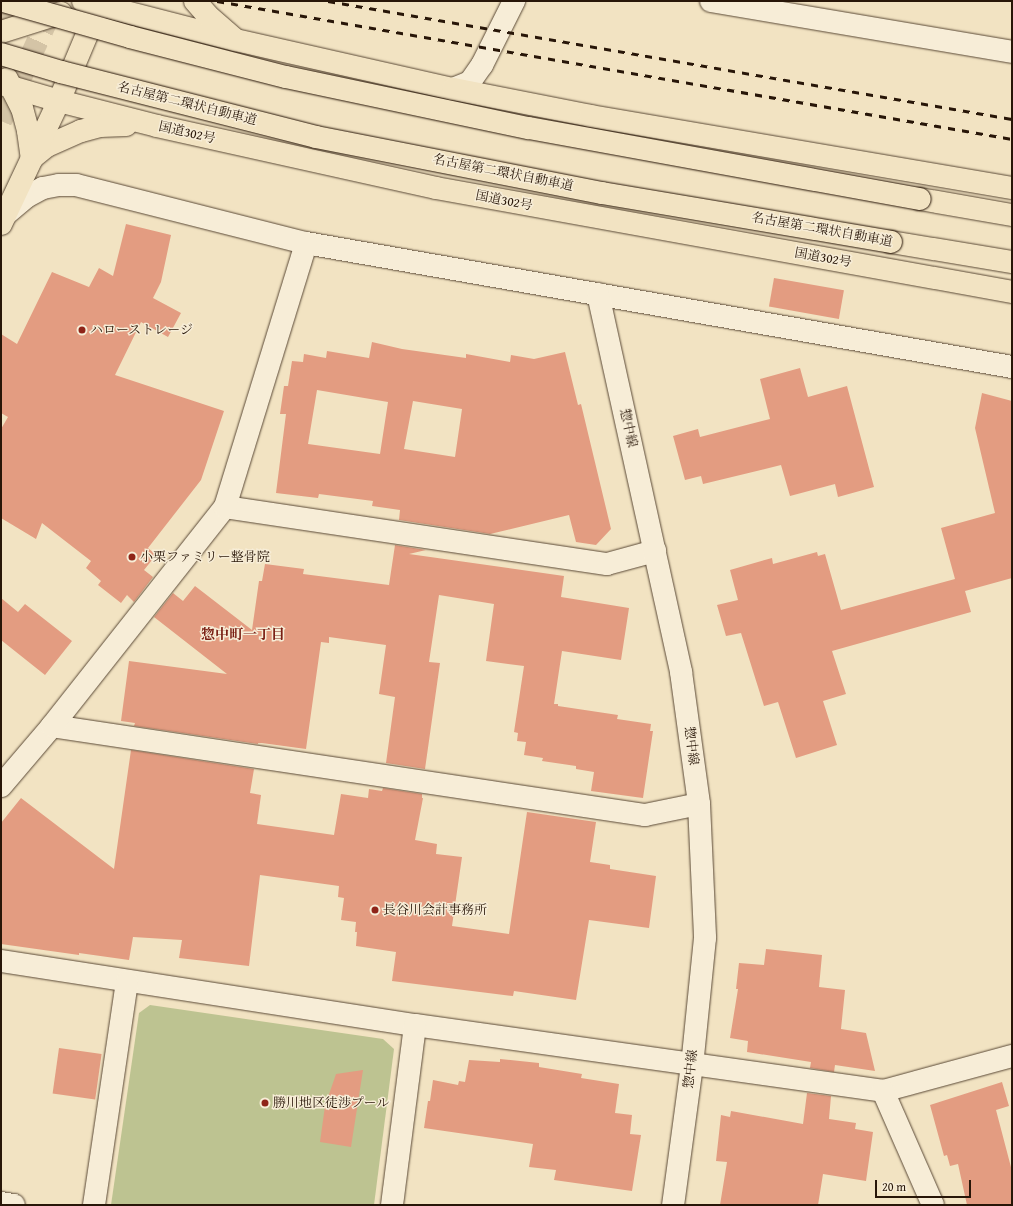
<!DOCTYPE html>
<meta charset="utf-8">
<style>
body{margin:0}
#map{position:relative;width:1013px;height:1206px;overflow:hidden;background:#f2e3c2;font-family:"Gentium Book Plus","Noto Serif JP",serif}
div>[style]{position:absolute}
.green>*{inset:0;background:#bdc391}
.building>*{inset:0;background:#e39c81;transform-origin:0 0}
.trunk-tunnel>*{height:22px;margin-top:-11px;transform-origin:0;background:repeating-linear-gradient(90deg,#d4c4a6 0 22px,transparent 0 33px)}
.roads{filter:drop-shadow(0 0 1px #5a4936) drop-shadow(0 0 1px #5a4936)}
.minor>*{height:22px;margin:-11px;padding:0 11px;transform-origin:11px;border-radius:11px;background:#f7edd7}
.tertiary>*{height:22px;margin:-11px;padding:0 11px;transform-origin:11px;border-radius:11px;background:#f7edd7}
.trunk>*{height:22px;margin:-11px;padding:0 11px;transform-origin:11px;border-radius:11px;background:#f2e3c2}
.motorway>*{height:22px;margin:-11px;padding:0 11px;transform-origin:11px;border-radius:11px;background:#f2e3c2}
.rail>*{height:3px;margin-top:-1.5px;transform-origin:0;background:repeating-linear-gradient(90deg,#281608 0 7px,transparent 0 14px)}
.bridges{filter:drop-shadow(0 0 1px #281608) drop-shadow(0 0 1px #281608)}
.motorway-bridge>*{height:22px;margin:-11px;padding:0 11px;transform-origin:11px;border-radius:11px;background:#f2e3c2}
.dots>*{width:11px;height:11px;translate:-50% -50%;box-sizing:border-box;border:2px solid #f7edd7;border-radius:50%}
span{translate:-50% -50%;white-space:nowrap;text-align:center;line-height:1.15;-webkit-text-stroke:3px #f7edd7;paint-order:stroke}
.street-label{font-size:13px;color:#281608}
.poi-label{font-size:13px;color:#281608}
.left{translate:0 -50%;text-align:left}
.neighbourhood-label{font-size:14px;color:#7a1f14;font-weight:700}
.frame{position:absolute;inset:0;border:2px solid #281608;pointer-events:none}
.scale{position:absolute;left:875px;top:1180px;width:96px;height:18px;box-sizing:border-box;border:2px solid #281608;border-top:0;padding-left:5px;font-size:12px;line-height:14px;white-space:nowrap;color:#281608;-webkit-text-stroke:3px #f7edd7;paint-order:stroke}
</style>
<div id="map">
<div class="green">
<i style="clip-path:polygon(150px 1005px,383px 1039px,394px 1049px,374px 1205px,111px 1205px,139px 1013px)"></i>
</div>
<div class="building">
<i style="clip-path:polygon(126px 224px,171px 235px,161px 282px,153px 298px,181px 313px,168px 337px,141px 322px,115px 375px,224px 411px,201px 480px,148px 548px,156px 555px,144px 570px,153px 577px,134px 602px,127px 595px,121px 603px,98px 585px,101px 581px,86px 568px,91px 561px,42px 523px,36px 539px,1px 518px,1px 429px,8px 417px,1px 413px,1px 334px,17px 344px,52px 272px,89px 287px,99px 268px,113px 276px)"></i>
<i style="left:774px;top:278px;width:71px;height:29px;rotate:10deg"></i>
<i style="clip-path:polygon(evenodd,372px 342px,402px 349px,466px 358px,466px 354px,510px 362px,511px 355px,534px 359px,565px 352px,578px 405px,581px 404px,611px 529px,596px 545px,576px 542px,569px 515px,490px 534px,399px 520px,400px 510px,372px 506px,373px 501px,319px 494px,318px 498px,276px 493px,286px 414px,280px 414px,284px 386px,288px 386px,292px 361px,303px 362px,304px 354px,326px 358px,327px 351px,369px 358px,372px 342px,317px 390px,388px 402px,380px 454px,308px 444px,317px 390px,372px 342px,413px 401px,462px 409px,455px 457px,404px 449px,413px 401px)"></i>
<i style="clip-path:polygon(800px 368px,808px 397px,847px 386px,874px 487px,838px 497px,835px 484px,790px 496px,781px 465px,703px 484px,701px 476px,685px 480px,673px 436px,698px 429px,700px 437px,770px 419px,760px 379px)"></i>
<i style="clip-path:polygon(982px 393px,1012px 401px,1012px 578px,965px 591px,971px 612px,832px 651px,846px 694px,823px 701px,837px 745px,796px 758px,778px 702px,764px 706px,741px 633px,726px 636px,717px 605px,738px 600px,730px 570px,772px 558px,773px 564px,817px 552px,818px 556px,825px 554px,841px 610px,955px 579px,941px 528px,995px 513px,975px 428px)"></i>
<i style="clip-path:polygon(395px 545px,426px 550px,409px 554px,564px 576px,561px 597px,629px 608px,621px 660px,562px 651px,554px 704px,558px 704px,558px 706px,618px 715px,617px 719px,651px 724px,650px 731px,653px 731px,643px 798px,591px 791px,594px 772px,576px 769px,576px 766px,542px 761px,543px 758px,524px 755px,526px 742px,517px 741px,518px 733px,514px 732px,524px 666px,486px 661px,494px 604px,439px 595px,429px 662px,440px 663px,425px 769px,386px 763px,395px 697px,379px 694px,386px 645px,329px 637px,329px 643px,321px 642px,306px 749px,262px 743px,258px 743px,258px 744px,134px 726px,135px 723px,121px 721px,129px 661px,227px 674px,154px 617px,173px 593px,183px 601px,195px 586px,252px 630px,259px 581px,262px 581px,265px 564px,304px 569px,303px 574px,389px 585px)"></i>
<i style="clip-path:polygon(1px 598px,18px 612px,25px 604px,72px 641px,45px 675px,1px 640px)"></i>
<i style="clip-path:polygon(131px 750px,254px 769px,250px 793px,261px 795px,257px 824px,334px 835px,341px 794px,368px 798px,369px 789px,382px 791px,383px 788px,422px 794px,422px 798px,423px 798px,415px 840px,437px 844px,436px 854px,462px 857px,452px 926px,509px 934px,527px 812px,596px 822px,590px 862px,610px 865px,610px 869px,656px 876px,649px 928px,589px 920px,576px 1000px,514px 991px,513px 996px,392px 981px,396px 952px,356px 946px,357px 932px,355px 932px,356px 922px,341px 920px,344px 898px,338px 897px,339px 886px,260px 875px,249px 966px,179px 958px,182px 940px,133px 937px,129px 960px,79px 953px,79px 955px,1px 944px,1px 823px,21px 798px,114px 869px)"></i>
<i style="clip-path:polygon(766px 949px,822px 955px,819px 987px,845px 990px,841px 1029px,866px 1033px,875px 1071px,835px 1065px,834px 1072px,810px 1068px,811px 1062px,747px 1052px,748px 1041px,730px 1038px,738px 989px,736px 989px,739px 963px,764px 965px)"></i>
<i style="left:59px;top:1048px;width:43px;height:46px;rotate:8deg"></i>
<i style="clip-path:polygon(500px 1059px,539px 1063px,539px 1067px,582px 1074px,581px 1078px,619px 1084px,615px 1113px,632px 1115px,630px 1134px,641px 1135px,632px 1191px,554px 1180px,556px 1170px,529px 1167px,533px 1144px,424px 1128px,428px 1101px,430px 1101px,433px 1080px,458px 1085px,459px 1081px,465px 1082px,469px 1060px,500px 1062px)"></i>
<i style="clip-path:polygon(363px 1070px,351px 1147px,320px 1142px,325px 1106px,336px 1074px)"></i>
<i style="clip-path:polygon(1002px 1082px,1009px 1106px,996px 1110px,1012px 1171px,1012px 1205px,967px 1205px,958px 1164px,950px 1166px,947px 1155px,944px 1156px,930px 1105px)"></i>
<i style="clip-path:polygon(807px 1093px,831px 1096px,829px 1119px,856px 1123px,855px 1129px,873px 1132px,866px 1181px,823px 1174px,818px 1205px,720px 1205px,727px 1162px,716px 1161px,721px 1115px,730px 1117px,731px 1111px,803px 1124px)"></i>
</div>
<div class="trunk-tunnel">
<i style="left:1px;top:22px;width:23px;rotate:-67deg"></i>
<i style="left:1px;top:121px;width:132px;rotate:-65.4deg"></i>
</div>
<div class="roads">
<div class="minor">
<i style="left:711px;top:1px;width:305px;rotate:9.6deg"></i>
<i style="left:453px;top:89px;width:18px;rotate:-22deg"></i>
<i style="left:470px;top:82px;width:21px;rotate:-55deg"></i>
<i style="left:482px;top:65px;width:72px;rotate:-63.4deg"></i>
<i style="left:225px;top:507px;width:386px;rotate:8.5deg"></i>
<i style="left:607px;top:564px;width:50px;rotate:-15.2deg"></i>
<i style="left:52px;top:726px;width:600px;rotate:8.54deg"></i>
<i style="left:645px;top:815px;width:55px;rotate:-11.5deg"></i>
<i style="left:1px;top:786px;width:79px;rotate:-49.6deg"></i>
<i style="left:52px;top:726px;width:279px;rotate:-51.7deg"></i>
<i style="left:225px;top:507px;width:276px;rotate:-72.9deg"></i>
<i style="left:306px;top:243px;width:717px;rotate:9.96deg"></i>
<i style="left:1px;top:961px;width:419px;rotate:8.8deg"></i>
<i style="left:415px;top:1025px;width:473px;rotate:8deg"></i>
<i style="left:883px;top:1091px;width:134px;rotate:-15.2deg"></i>
<i style="left:883px;top:1091px;width:124px;rotate:66.3deg"></i>
<i style="left:1px;top:1203px;width:13px;rotate:9deg"></i>
<i style="left:94px;top:1205px;width:226px;rotate:-81.6deg"></i>
<i style="left:392px;top:1205px;width:181px;rotate:-82.7deg"></i>
</div>
<div class="tertiary">
<i style="left:6px;top:214px;width:26px;rotate:-40deg"></i>
<i style="left:26px;top:197px;width:19px;rotate:-28deg"></i>
<i style="left:43px;top:188px;width:16px;rotate:-11deg"></i>
<i style="left:59px;top:185px;width:17px"></i>
<i style="left:76px;top:185px;width:237px;rotate:14.2deg"></i>
<i style="left:598px;top:294px;width:387px;rotate:77.6deg"></i>
<i style="left:681px;top:672px;width:133px;rotate:82.2deg"></i>
<i style="left:699px;top:804px;width:134px;rotate:87.4deg"></i>
<i style="left:705px;top:938px;width:128px;rotate:95.8deg"></i>
<i style="left:692px;top:1065px;width:141px;rotate:97.7deg"></i>
</div>
<div class="trunk">
<i style="left:83px;top:1px;width:157px;rotate:14.4deg"></i>
<i style="left:235px;top:40px;width:223px;rotate:12.7deg"></i>
<i style="left:453px;top:89px;width:140px;rotate:11.1deg"></i>
<i style="left:590px;top:116px;width:428px;rotate:9.7deg"></i>
<i style="left:195px;top:1px;width:18px;rotate:49deg"></i>
<i style="left:207px;top:15px;width:35px;rotate:41deg"></i>
<i style="left:1px;top:32px;width:63px;rotate:-17.6deg"></i>
<i style="left:7px;top:79px;width:33px;rotate:63deg"></i>
<i style="left:22px;top:108px;width:24px;rotate:75deg"></i>
<i style="left:28px;top:131px;width:28px;rotate:82deg"></i>
<i style="left:1px;top:84px;width:60px;rotate:16.3deg"></i>
<i style="left:59px;top:101px;width:101px;rotate:14.3deg"></i>
<i style="left:157px;top:126px;width:286px;rotate:12.5deg"></i>
<i style="left:436px;top:188px;width:585px;rotate:10.23deg"></i>
<i style="left:32px;top:158px;width:19px;rotate:-39deg"></i>
<i style="left:47px;top:146px;width:37px;rotate:-24deg"></i>
<i style="left:81px;top:131px;width:20px;rotate:-15deg"></i>
<i style="left:100px;top:126px;width:26px;rotate:-2deg"></i>
<i style="left:1px;top:224px;width:136px;rotate:-64.8deg"></i>
<i style="left:59px;top:101px;width:101px;rotate:-67.2deg"></i>
</div>
<div class="motorway">
<i style="left:920px;top:199px;width:93px;rotate:9.9deg"></i>
<i style="left:891px;top:242px;width:123px;rotate:9.4deg"></i>
</div>
</div>
<div class="rail">
<i style="left:217px;top:1px;width:807px;rotate:9.85deg"></i>
<i style="left:328px;top:1px;width:694px;rotate:9.79deg"></i>
</div>
<div class="bridges">
<div class="motorway-bridge">
<i style="left:3px;top:1px;width:132px;rotate:15.8deg"></i>
<i style="left:130px;top:37px;width:161px;rotate:14.4deg"></i>
<i style="left:286px;top:77px;width:248px;rotate:11.9deg"></i>
<i style="left:529px;top:128px;width:397px;rotate:10.3deg"></i>
<i style="left:1px;top:54px;width:63px;rotate:16.7deg"></i>
<i style="left:61px;top:72px;width:263px;rotate:14.3deg"></i>
<i style="left:316px;top:137px;width:291px;rotate:11.1deg"></i>
<i style="left:602px;top:193px;width:293px;rotate:9.6deg"></i>
</div>
</div>
<div class="dots">
<i style="left:82px;top:330px;background:#8f2418"></i>
<i style="left:132px;top:557px;background:#8f2418"></i>
<i style="left:375px;top:910px;background:#8f2418"></i>
<i style="left:265px;top:1103px;background:#8f2418"></i>
</div>
<div class="street-label">
<span style="left:187px;top:104px;rotate:14deg">名古屋第二環状自動車道</span>
<span style="left:187px;top:133px;rotate:13deg">国道302号</span>
<span style="left:503px;top:173px;rotate:11deg">名古屋第二環状自動車道</span>
<span style="left:504px;top:201px;rotate:11deg">国道302号</span>
<span style="left:822px;top:230px;rotate:10deg">名古屋第二環状自動車道</span>
<span style="left:823px;top:258px;rotate:10deg">国道302号</span>
<span style="left:628px;top:428px;rotate:78deg">惣中線</span>
<span style="left:691px;top:746px;rotate:83deg">惣中線</span>
<span style="left:691px;top:1069px;rotate:-83deg">惣中線</span>
</div>
<div class="poi-label">
<span class="left" style="left:90px;top:330px">ハローストレージ</span>
<span class="left" style="left:140px;top:557px">小栗ファミリー整骨院</span>
<span class="left" style="left:383px;top:910px">長谷川会計事務所</span>
<span class="left" style="left:273px;top:1103px">勝川地区徒渉プール</span>
</div>
<div class="neighbourhood-label">
<span style="left:243px;top:634px">惣中町一丁目</span>
</div>
<div class="frame"></div>
<div class="scale">20 m</div>
</div>
